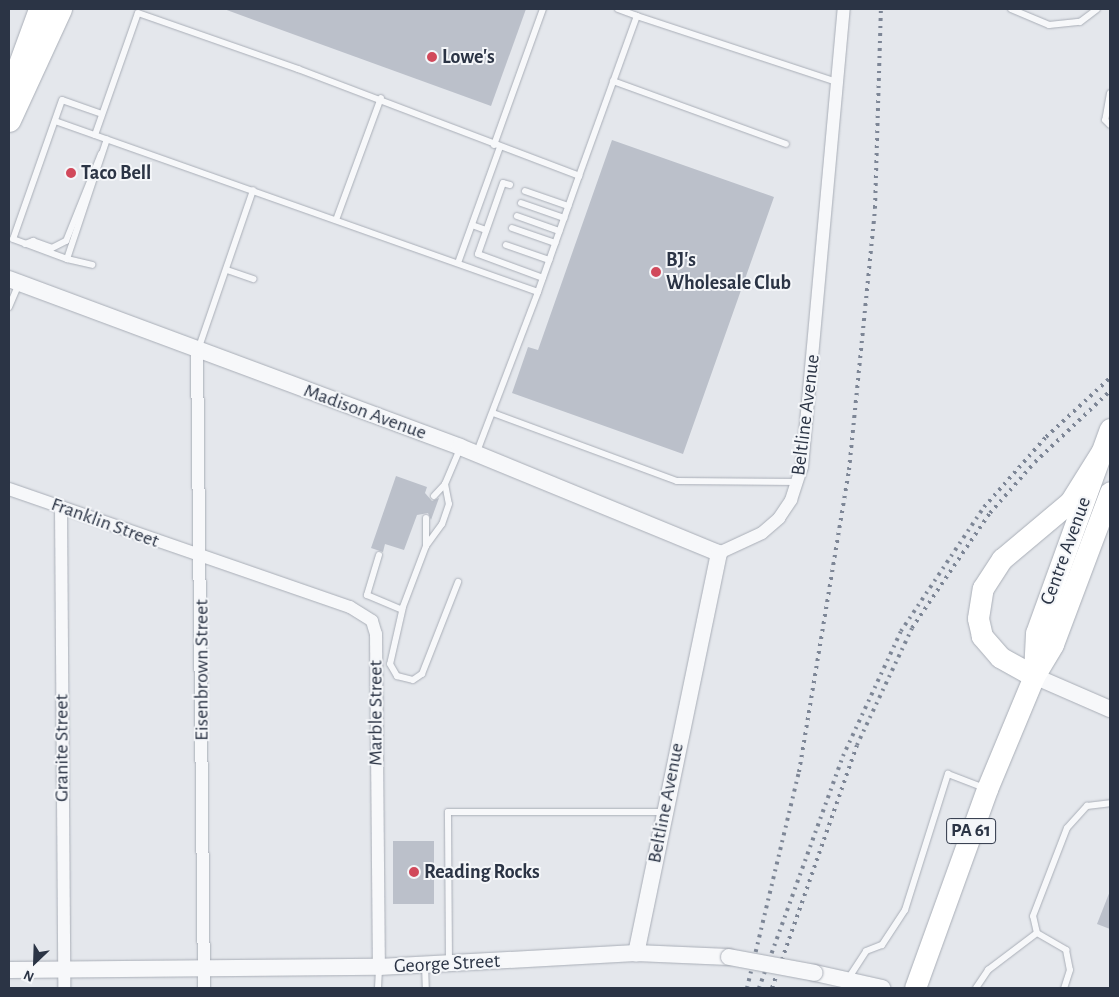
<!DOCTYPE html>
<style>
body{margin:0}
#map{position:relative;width:1119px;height:997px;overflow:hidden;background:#e4e7ec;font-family:"Alegreya Sans",sans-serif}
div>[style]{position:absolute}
.building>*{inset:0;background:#bbc0ca;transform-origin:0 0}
.roads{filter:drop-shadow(0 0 1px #a9aeb7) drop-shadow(0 0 1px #a9aeb7)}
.service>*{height:6px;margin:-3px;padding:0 3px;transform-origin:3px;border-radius:3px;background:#f7f8fa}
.minor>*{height:12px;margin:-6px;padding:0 6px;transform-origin:6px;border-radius:6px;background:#f7f8fa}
.tertiary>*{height:16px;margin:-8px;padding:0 8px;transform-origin:8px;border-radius:8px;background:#f7f8fa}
.primary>*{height:21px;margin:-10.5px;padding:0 10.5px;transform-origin:10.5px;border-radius:10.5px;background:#fff}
.motorway>*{height:24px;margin:-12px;padding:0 12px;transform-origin:12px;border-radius:12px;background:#fff}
.rail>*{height:4px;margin-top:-2px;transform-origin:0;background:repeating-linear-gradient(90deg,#7d8696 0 2.5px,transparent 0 7.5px)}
.bridges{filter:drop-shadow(0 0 1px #a9aeb7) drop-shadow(0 0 1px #a9aeb7)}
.tertiary-bridge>*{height:16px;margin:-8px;padding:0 8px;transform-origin:8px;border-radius:8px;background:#f7f8fa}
.dots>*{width:14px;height:14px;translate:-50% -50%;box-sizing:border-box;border:2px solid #f4f6f9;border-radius:50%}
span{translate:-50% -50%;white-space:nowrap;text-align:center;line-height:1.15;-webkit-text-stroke:4px #f4f6f9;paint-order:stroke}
.shield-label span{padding:1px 4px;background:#f4f6f9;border:1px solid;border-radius:4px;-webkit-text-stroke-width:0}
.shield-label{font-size:19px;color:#2b3445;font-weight:700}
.poi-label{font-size:20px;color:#2b3445;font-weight:700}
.left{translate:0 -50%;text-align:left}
.street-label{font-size:20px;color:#2b3445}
.frame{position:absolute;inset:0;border:10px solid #2b3445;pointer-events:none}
.north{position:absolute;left:10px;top:937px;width:50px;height:50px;-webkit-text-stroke:4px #f4f6f9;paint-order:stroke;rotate:204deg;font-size:14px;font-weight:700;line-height:20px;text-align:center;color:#2b3445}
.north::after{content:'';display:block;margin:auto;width:18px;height:22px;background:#2b3445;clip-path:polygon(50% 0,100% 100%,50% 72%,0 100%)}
</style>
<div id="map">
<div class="building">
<i style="clip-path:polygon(224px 9px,526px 9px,491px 106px)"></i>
<i style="clip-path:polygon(612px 140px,774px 197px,683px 454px,512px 393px,528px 347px,538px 350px)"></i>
<i style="clip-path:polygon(396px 476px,427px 487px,425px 493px,432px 501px,439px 498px,431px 520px,428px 513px,417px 515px,404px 550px,385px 544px,383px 552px,371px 548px)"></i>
<i style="left:393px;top:841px;width:41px;height:63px"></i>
<i style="clip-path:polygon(1110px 891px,1110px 929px,1097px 924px)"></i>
</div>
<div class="roads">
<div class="service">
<i style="left:618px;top:9px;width:20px;rotate:20deg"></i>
<i style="left:1011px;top:9px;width:41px;rotate:22.8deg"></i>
<i style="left:1049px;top:25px;width:31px;rotate:-6deg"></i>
<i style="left:1080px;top:22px;width:21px;rotate:-37deg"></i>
<i style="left:613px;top:81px;width:184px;rotate:20deg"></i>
<i style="left:1110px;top:93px;width:27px;rotate:100deg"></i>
<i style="left:1105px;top:120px;width:7px;rotate:45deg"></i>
<i style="left:102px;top:114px;width:42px;rotate:-160.7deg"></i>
<i style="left:62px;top:100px;width:147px;rotate:109.4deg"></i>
<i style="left:13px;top:239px;width:58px;rotate:20.3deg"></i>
<i style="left:67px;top:259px;width:126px;rotate:-71.6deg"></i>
<i style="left:55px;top:121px;width:512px;rotate:19.5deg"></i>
<i style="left:538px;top:292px;width:171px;rotate:110.9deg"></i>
<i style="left:95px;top:135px;width:129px;rotate:-70.6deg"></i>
<i style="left:138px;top:13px;width:170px;rotate:19.3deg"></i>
<i style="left:298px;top:69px;width:301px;rotate:20.8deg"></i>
<i style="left:579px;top:176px;width:123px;rotate:109.5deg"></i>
<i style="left:494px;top:145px;width:145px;rotate:-70.2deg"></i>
<i style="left:579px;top:176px;width:170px;rotate:-70.1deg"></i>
<i style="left:637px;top:16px;width:211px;rotate:18.3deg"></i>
<i style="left:510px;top:185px;width:7px;rotate:-164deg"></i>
<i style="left:503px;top:183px;width:75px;rotate:109.4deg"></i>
<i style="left:478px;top:254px;width:69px;rotate:20.3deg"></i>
<i style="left:525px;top:191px;width:46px;rotate:19.2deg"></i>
<i style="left:521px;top:203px;width:46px;rotate:19.2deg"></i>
<i style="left:517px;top:216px;width:45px;rotate:19.7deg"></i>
<i style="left:336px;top:220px;width:130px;rotate:-69.8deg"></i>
<i style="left:472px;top:225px;width:15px;rotate:20deg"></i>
<i style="left:512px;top:228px;width:46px;rotate:19.2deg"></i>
<i style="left:25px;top:244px;width:9px;rotate:-21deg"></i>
<i style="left:33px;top:241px;width:20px;rotate:20deg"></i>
<i style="left:52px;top:248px;width:16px;rotate:-27deg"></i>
<i style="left:66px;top:241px;width:94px;rotate:-68.1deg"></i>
<i style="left:506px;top:245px;width:46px;rotate:19.2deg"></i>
<i style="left:67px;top:259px;width:26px;rotate:13deg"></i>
<i style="left:458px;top:263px;width:123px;rotate:-70.1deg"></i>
<i style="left:227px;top:270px;width:28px;rotate:19deg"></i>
<i style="left:9px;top:307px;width:25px;rotate:-67deg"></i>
<i style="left:198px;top:350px;width:169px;rotate:-71deg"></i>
<i style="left:493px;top:413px;width:196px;rotate:20.3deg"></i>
<i style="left:677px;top:481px;width:120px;rotate:0.5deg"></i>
<i style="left:445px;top:484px;width:20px;rotate:79deg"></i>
<i style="left:449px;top:504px;width:21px;rotate:109deg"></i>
<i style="left:442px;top:524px;width:27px;rotate:126deg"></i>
<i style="left:426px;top:546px;width:65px;rotate:110.7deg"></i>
<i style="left:403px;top:607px;width:58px;rotate:102.8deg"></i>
<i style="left:390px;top:664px;width:14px;rotate:60deg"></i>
<i style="left:397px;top:676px;width:16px;rotate:14deg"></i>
<i style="left:413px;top:680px;width:11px;rotate:-34deg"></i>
<i style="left:422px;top:674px;width:99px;rotate:-68.6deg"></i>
<i style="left:434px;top:496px;width:16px;rotate:-47deg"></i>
<i style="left:445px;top:484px;width:39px;rotate:-67deg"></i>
<i style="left:426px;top:546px;width:28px;rotate:-90deg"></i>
<i style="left:379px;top:555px;width:42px;rotate:106.7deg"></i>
<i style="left:367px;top:595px;width:38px;rotate:23deg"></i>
<i style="left:1037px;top:933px;width:17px;rotate:-103deg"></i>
<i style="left:1033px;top:916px;width:94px;rotate:-68.9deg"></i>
<i style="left:1067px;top:828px;width:30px;rotate:-48deg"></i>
<i style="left:1087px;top:806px;width:23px;rotate:-7deg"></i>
<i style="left:449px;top:963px;width:151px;rotate:-90.4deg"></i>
<i style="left:448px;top:812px;width:216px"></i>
<i style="left:425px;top:965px;width:23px;rotate:88deg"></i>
<i style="left:848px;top:979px;width:33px;rotate:-57deg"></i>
<i style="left:866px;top:951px;width:17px;rotate:-21deg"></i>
<i style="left:882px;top:945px;width:42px;rotate:-56.7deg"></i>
<i style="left:905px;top:910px;width:143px;rotate:-72.5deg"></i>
<i style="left:948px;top:774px;width:39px;rotate:21deg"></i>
<i style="left:378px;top:988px;width:20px;rotate:-87deg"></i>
<i style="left:976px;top:988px;width:22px;rotate:-56deg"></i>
<i style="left:988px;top:970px;width:61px;rotate:-37.1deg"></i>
<i style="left:1037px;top:933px;width:34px;rotate:30deg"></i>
<i style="left:1066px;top:950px;width:20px;rotate:79deg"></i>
<i style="left:1070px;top:970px;width:19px;rotate:108deg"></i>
</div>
<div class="minor">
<i style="left:197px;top:351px;width:637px;rotate:89.37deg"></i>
<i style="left:9px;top:489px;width:361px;rotate:19.1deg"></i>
<i style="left:350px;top:607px;width:26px;rotate:32deg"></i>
<i style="left:372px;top:621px;width:14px;rotate:73deg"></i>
<i style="left:376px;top:634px;width:333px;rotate:89.5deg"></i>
<i style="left:61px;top:507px;width:481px;rotate:89.6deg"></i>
<i style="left:719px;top:553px;width:47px;rotate:-24.9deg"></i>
<i style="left:762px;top:533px;width:23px;rotate:-41deg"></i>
<i style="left:779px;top:518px;width:22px;rotate:-56deg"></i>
<i style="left:791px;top:500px;width:35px;rotate:-72deg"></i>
<i style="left:802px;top:467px;width:460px;rotate:-84.8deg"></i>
</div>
<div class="tertiary">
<i style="left:9px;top:279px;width:481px;rotate:20.4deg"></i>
<i style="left:460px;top:447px;width:280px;rotate:22.3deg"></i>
<i style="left:719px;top:553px;width:409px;rotate:101.7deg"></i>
<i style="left:1034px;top:676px;width:83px;rotate:23.5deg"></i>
<i style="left:9px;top:970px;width:370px;rotate:-0.5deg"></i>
<i style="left:379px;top:967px;width:257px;rotate:-3.1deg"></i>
<i style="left:636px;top:953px;width:93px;rotate:2.5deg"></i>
<i style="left:815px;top:973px;width:69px;rotate:12.6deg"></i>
</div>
<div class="primary">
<i style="left:9px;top:91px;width:87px;rotate:-69.9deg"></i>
<i style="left:1034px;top:673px;width:40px;rotate:-87.1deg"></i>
<i style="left:1036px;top:633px;width:217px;rotate:-70.1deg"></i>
<i style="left:1034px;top:676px;width:39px;rotate:-151deg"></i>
<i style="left:1000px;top:657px;width:28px;rotate:-131deg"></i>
<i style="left:982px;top:636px;width:18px;rotate:-103deg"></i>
<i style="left:978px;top:618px;width:30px;rotate:-81deg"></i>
<i style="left:983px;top:588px;width:35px;rotate:-57deg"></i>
<i style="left:1002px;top:559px;width:89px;rotate:-40deg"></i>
<i style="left:1070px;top:502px;width:60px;rotate:-57.9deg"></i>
<i style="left:915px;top:988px;width:212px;rotate:-70.1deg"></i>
<i style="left:987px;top:789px;width:122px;rotate:-67.4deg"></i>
<i style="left:1034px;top:676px;width:37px;rotate:-59deg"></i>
<i style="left:1053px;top:644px;width:162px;rotate:-69.4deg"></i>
</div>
<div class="motorway">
<i style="left:9px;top:120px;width:122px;rotate:-65.3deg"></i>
</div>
</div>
<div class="rail">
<i style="left:747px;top:988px;width:222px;rotate:-76.5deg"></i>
<i style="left:799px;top:772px;width:306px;rotate:-80.6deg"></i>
<i style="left:849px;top:470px;width:263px;rotate:-84.3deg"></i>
<i style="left:875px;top:208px;width:199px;rotate:-88.3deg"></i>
<i style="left:759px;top:988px;width:247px;rotate:-70.1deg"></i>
<i style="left:843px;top:756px;width:138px;rotate:-65.1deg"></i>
<i style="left:901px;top:631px;width:149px;rotate:-56.2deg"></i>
<i style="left:984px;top:507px;width:94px;rotate:-48.5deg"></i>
<i style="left:1046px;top:437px;width:87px;rotate:-42.7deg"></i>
<i style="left:772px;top:988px;width:257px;rotate:-70.7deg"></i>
<i style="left:857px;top:745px;width:129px;rotate:-64.8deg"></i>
<i style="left:912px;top:628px;width:139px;rotate:-55.9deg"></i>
<i style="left:990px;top:513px;width:68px;rotate:-48.6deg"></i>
<i style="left:1035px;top:462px;width:103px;rotate:-43.4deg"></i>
</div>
<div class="bridges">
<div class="tertiary-bridge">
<i style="left:729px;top:957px;width:87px;rotate:10.5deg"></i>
</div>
</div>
<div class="dots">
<i style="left:432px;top:57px;background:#d1495b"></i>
<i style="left:71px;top:173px;background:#d1495b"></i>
<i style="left:656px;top:272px;background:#d1495b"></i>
<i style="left:414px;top:872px;background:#d1495b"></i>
</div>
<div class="shield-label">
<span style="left:971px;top:831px">PA 61</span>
</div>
<div class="poi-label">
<span class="left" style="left:442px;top:57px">Lowe's</span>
<span class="left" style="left:81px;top:173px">Taco Bell</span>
<span class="left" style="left:666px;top:272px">BJ's<br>Wholesale Club</span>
<span class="left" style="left:424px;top:872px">Reading Rocks</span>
</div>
<div class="street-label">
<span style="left:365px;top:412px;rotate:20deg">Madison Avenue</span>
<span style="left:806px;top:415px;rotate:-83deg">Beltline Avenue</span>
<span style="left:105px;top:523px;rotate:20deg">Franklin Street</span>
<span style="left:1066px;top:551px;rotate:-70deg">Centre Avenue</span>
<span style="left:202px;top:670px;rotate:-90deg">Eisenbrown Street</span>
<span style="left:376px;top:713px;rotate:-90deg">Marble Street</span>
<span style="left:62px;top:748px;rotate:-90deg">Granite Street</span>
<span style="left:666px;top:803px;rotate:-79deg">Beltline Avenue</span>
<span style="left:447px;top:964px;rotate:-3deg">George Street</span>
</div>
<div class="frame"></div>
<div class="north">N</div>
</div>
